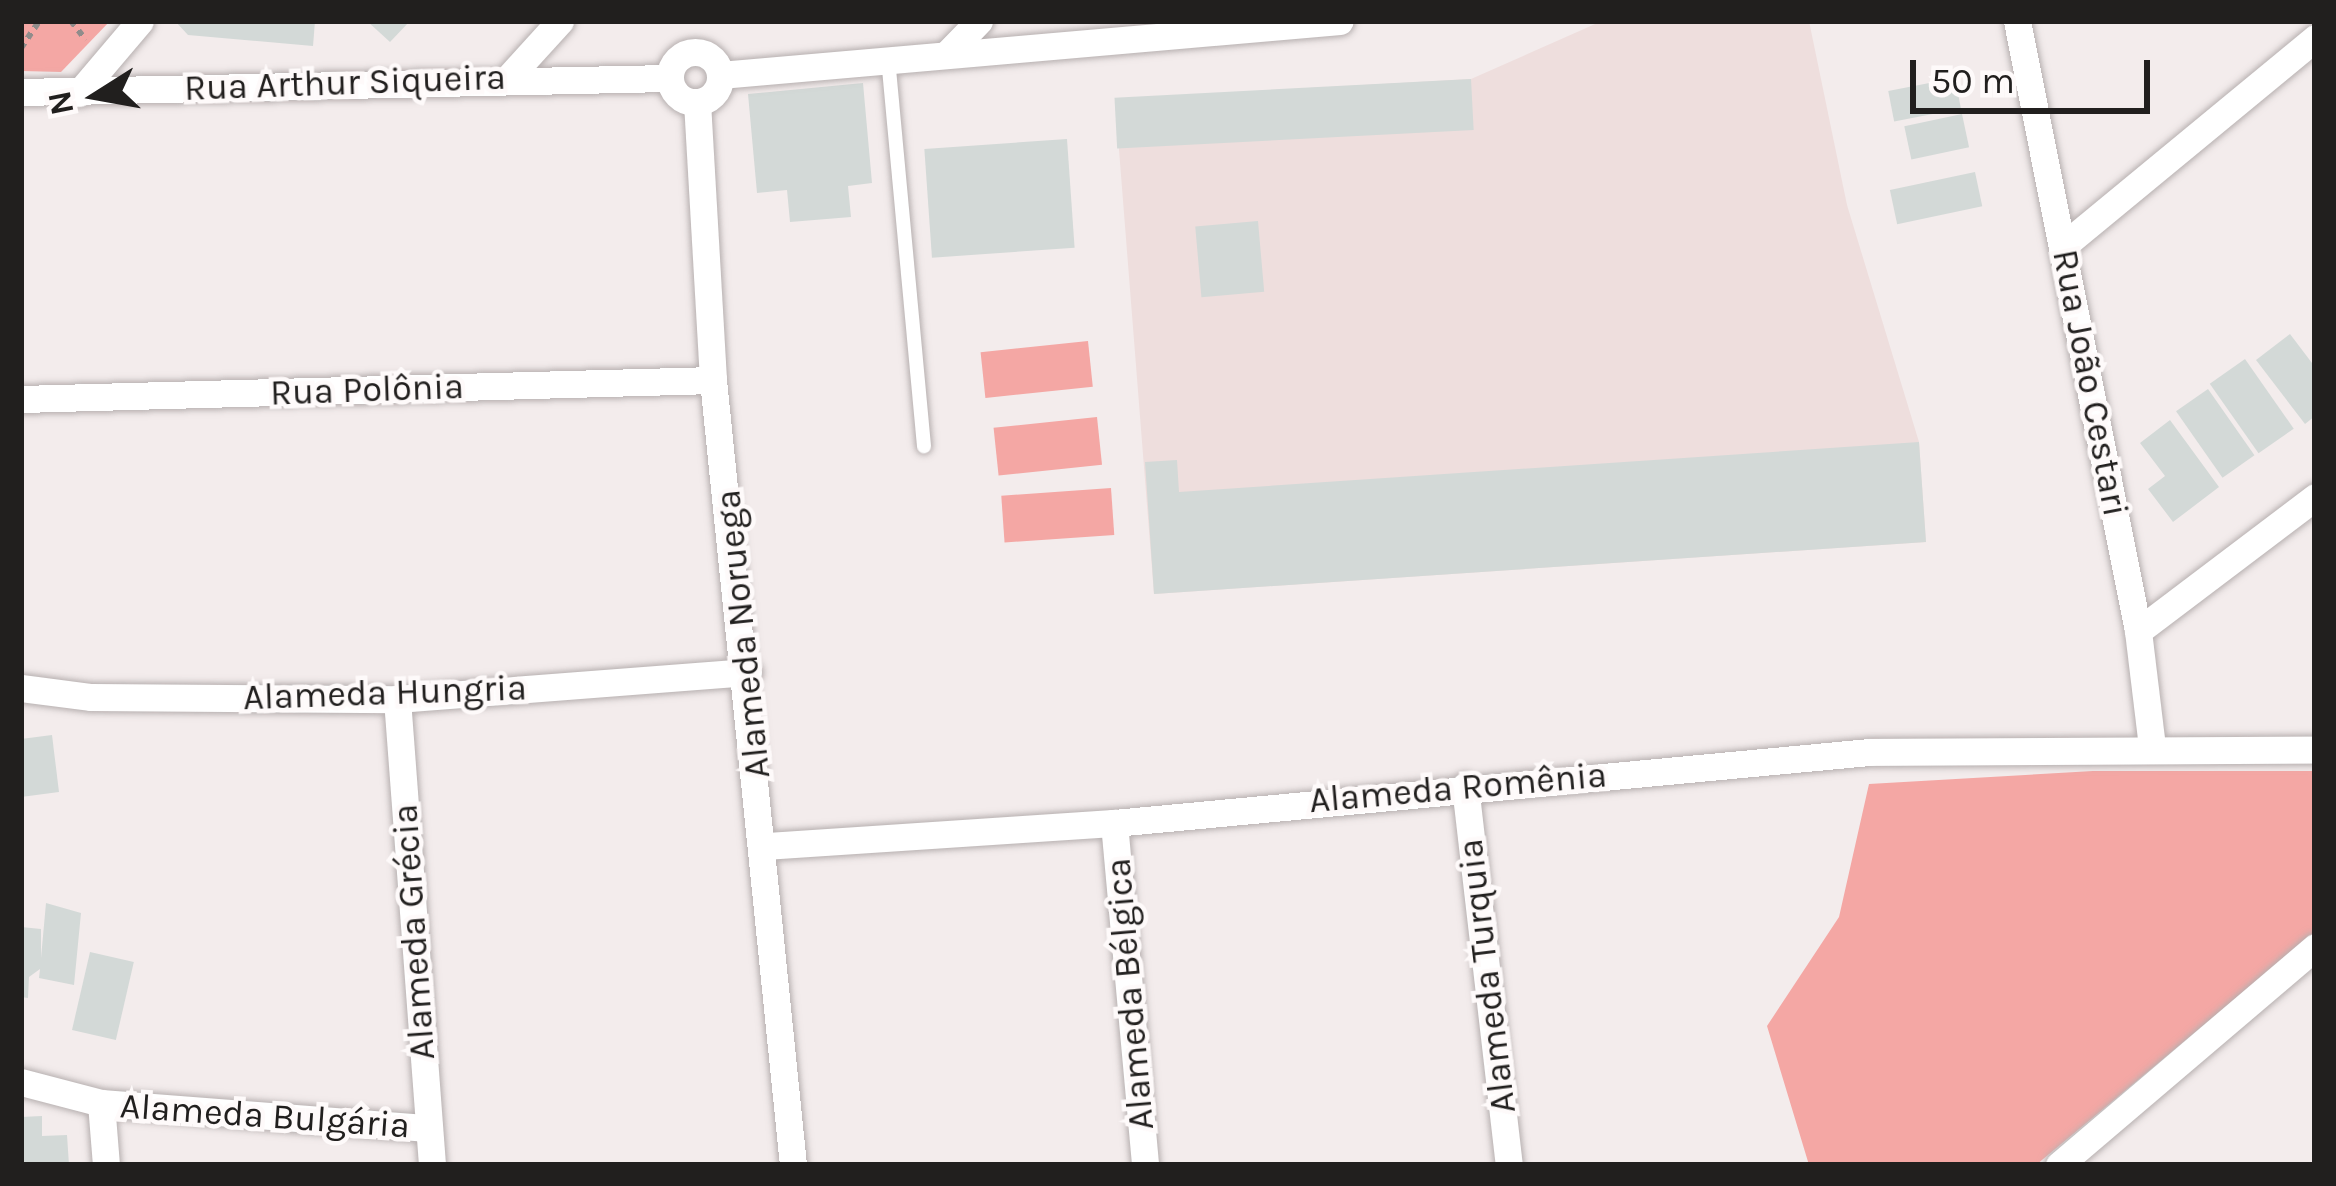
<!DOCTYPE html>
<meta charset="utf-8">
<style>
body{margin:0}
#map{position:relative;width:2336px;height:1186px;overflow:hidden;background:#f3ecec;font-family:Karla,sans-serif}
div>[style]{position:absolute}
.built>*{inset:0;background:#eededd}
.green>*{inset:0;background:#f4a7a4;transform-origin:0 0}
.building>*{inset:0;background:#d3d9d7;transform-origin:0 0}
.path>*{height:6px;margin-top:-3px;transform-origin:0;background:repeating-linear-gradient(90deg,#908c8b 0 6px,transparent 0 12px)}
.roads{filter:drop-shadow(0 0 3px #b7b0b0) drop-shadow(0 0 3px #b7b0b0)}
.lane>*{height:14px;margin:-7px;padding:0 7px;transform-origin:7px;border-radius:7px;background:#fff}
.street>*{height:27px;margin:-13.5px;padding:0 13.5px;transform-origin:13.5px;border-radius:13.5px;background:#fff}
.street>.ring{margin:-13.5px;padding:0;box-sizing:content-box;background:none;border:27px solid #fff;border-radius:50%}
span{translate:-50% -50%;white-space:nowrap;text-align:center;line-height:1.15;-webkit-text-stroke:9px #fefafa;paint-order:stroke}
.street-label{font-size:36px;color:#211f1e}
.frame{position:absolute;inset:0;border:24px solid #211f1e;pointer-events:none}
.north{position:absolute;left:36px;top:36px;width:120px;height:120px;-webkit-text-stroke:9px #fefafa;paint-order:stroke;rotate:259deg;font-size:33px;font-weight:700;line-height:48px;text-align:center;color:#211f1e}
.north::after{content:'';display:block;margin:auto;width:42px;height:54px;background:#211f1e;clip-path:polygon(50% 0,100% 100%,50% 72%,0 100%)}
.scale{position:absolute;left:1910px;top:60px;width:240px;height:54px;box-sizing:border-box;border:6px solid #211f1e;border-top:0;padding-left:15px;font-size:36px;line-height:42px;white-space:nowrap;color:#211f1e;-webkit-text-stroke:9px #fefafa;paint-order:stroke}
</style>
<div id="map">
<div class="built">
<i style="clip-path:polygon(1602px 21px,1809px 21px,1847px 205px,1919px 442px,1926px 542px,1154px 594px,1115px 99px,1471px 79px)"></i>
</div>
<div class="green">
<i style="clip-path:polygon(21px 21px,110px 21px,61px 72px,21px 71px)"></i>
<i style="left:1088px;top:341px;width:46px;height:108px;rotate:84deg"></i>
<i style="left:1097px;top:417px;width:48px;height:104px;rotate:84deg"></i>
<i style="left:1111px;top:488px;width:47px;height:110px;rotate:86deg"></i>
<i style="clip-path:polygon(2093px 771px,2315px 771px,2315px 932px,2036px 1165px,1809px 1165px,1767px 1026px,1839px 917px,1869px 784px)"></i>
</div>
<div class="building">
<i style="clip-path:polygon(175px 21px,315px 21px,313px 46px,188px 35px)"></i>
<i style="clip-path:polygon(367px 21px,410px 21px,390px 42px)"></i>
<i style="left:1955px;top:78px;width:31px;height:68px;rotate:79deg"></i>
<i style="left:1471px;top:79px;width:51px;height:357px;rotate:87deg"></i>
<i style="clip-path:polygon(863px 83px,872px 183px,848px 186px,851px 217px,790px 222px,787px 190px,757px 193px,748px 94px)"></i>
<i style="left:1962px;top:114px;width:34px;height:59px;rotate:78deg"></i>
<i style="left:1067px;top:139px;width:109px;height:143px;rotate:86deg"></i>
<i style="left:1975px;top:172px;width:35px;height:87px;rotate:78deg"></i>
<i style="left:1258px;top:221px;width:71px;height:63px;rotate:85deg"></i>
<i style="clip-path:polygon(2290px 334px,2315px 367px,2315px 416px,2305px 424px,2256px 360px)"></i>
<i style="left:2245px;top:359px;width:85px;height:43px;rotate:55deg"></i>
<i style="left:2208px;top:389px;width:81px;height:39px;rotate:55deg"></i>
<i style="clip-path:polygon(2170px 420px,2219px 487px,2173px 522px,2148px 489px,2165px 476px,2140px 443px)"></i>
<i style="clip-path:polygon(1919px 442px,1926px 542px,1154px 594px,1145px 462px,1177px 460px,1179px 492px)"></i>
<i style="clip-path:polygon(52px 735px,59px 792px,21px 797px,21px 739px)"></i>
<i style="clip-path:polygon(46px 903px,81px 913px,74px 985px,39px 978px,40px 969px,29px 977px,28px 998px,21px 997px,21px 927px,41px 929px,41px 958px)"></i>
<i style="left:90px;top:952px;width:45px;height:80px;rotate:13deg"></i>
<i style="clip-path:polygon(42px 1116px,42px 1136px,67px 1135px,69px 1165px,21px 1165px,21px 1117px)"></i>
</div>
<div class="path">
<i style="left:71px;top:21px;width:24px;rotate:52deg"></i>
<i style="left:21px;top:48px;width:32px;rotate:-56deg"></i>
</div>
<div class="roads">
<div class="lane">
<i style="left:888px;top:58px;width:390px;rotate:84.7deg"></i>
</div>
<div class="street">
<i style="left:2017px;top:21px;width:622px;rotate:78.78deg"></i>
<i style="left:2138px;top:631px;width:117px;rotate:83.1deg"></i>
<i class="ring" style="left:670px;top:52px;width:23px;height:23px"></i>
<i style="left:947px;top:54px;width:46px;rotate:-45.9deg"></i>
<i style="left:720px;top:75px;width:622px;rotate:-4.98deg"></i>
<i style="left:509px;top:77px;width:76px;rotate:-47.7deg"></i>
<i style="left:21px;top:92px;width:649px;rotate:-1.24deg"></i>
<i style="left:79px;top:93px;width:94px;rotate:-49.7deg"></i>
<i style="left:697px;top:102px;width:278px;rotate:86.7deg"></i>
<i style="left:713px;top:380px;width:789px;rotate:84.18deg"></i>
<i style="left:2063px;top:246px;width:327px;rotate:-39.5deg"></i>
<i style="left:21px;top:399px;width:692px;rotate:-1.57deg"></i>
<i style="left:2138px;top:631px;width:222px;rotate:-37.1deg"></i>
<i style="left:21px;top:688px;width:71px;rotate:7.3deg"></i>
<i style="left:91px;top:697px;width:306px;rotate:0.4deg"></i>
<i style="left:397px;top:699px;width:352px;rotate:-4.4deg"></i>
<i style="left:397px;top:699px;width:467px;rotate:85.7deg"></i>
<i style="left:1465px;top:786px;width:382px;rotate:83.4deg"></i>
<i style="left:1114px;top:823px;width:343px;rotate:84.8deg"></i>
<i style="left:766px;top:846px;width:349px;rotate:-3.8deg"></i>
<i style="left:1114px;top:823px;width:758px;rotate:-5.37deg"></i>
<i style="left:1869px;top:752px;width:446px;rotate:-0.3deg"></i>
<i style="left:21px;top:1082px;width:83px;rotate:14.7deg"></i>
<i style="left:101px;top:1103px;width:328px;rotate:4.4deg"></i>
<i style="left:101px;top:1103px;width:62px;rotate:85.4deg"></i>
<i style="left:2059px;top:1165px;width:336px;rotate:-40.4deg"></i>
</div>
</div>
<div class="street-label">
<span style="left:345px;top:83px;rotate:-2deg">Rua Arthur Siqueira</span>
<span style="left:2090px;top:383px;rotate:79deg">Rua João Cestari</span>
<span style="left:367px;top:390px;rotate:-2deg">Rua Polônia</span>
<span style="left:743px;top:634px;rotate:-96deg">Alameda Noruega</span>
<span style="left:385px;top:693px;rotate:-2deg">Alameda Hungria</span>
<span style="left:1458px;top:788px;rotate:-5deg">Alameda Romênia</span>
<span style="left:414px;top:932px;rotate:-94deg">Alameda Grécia</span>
<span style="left:1487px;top:976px;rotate:-97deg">Alameda Turquia</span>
<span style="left:1130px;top:994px;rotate:-95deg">Alameda Bélgica</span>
<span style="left:265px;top:1116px;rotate:4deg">Alameda Bulgária</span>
</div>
<div class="frame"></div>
<div class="north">N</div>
<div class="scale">50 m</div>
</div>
